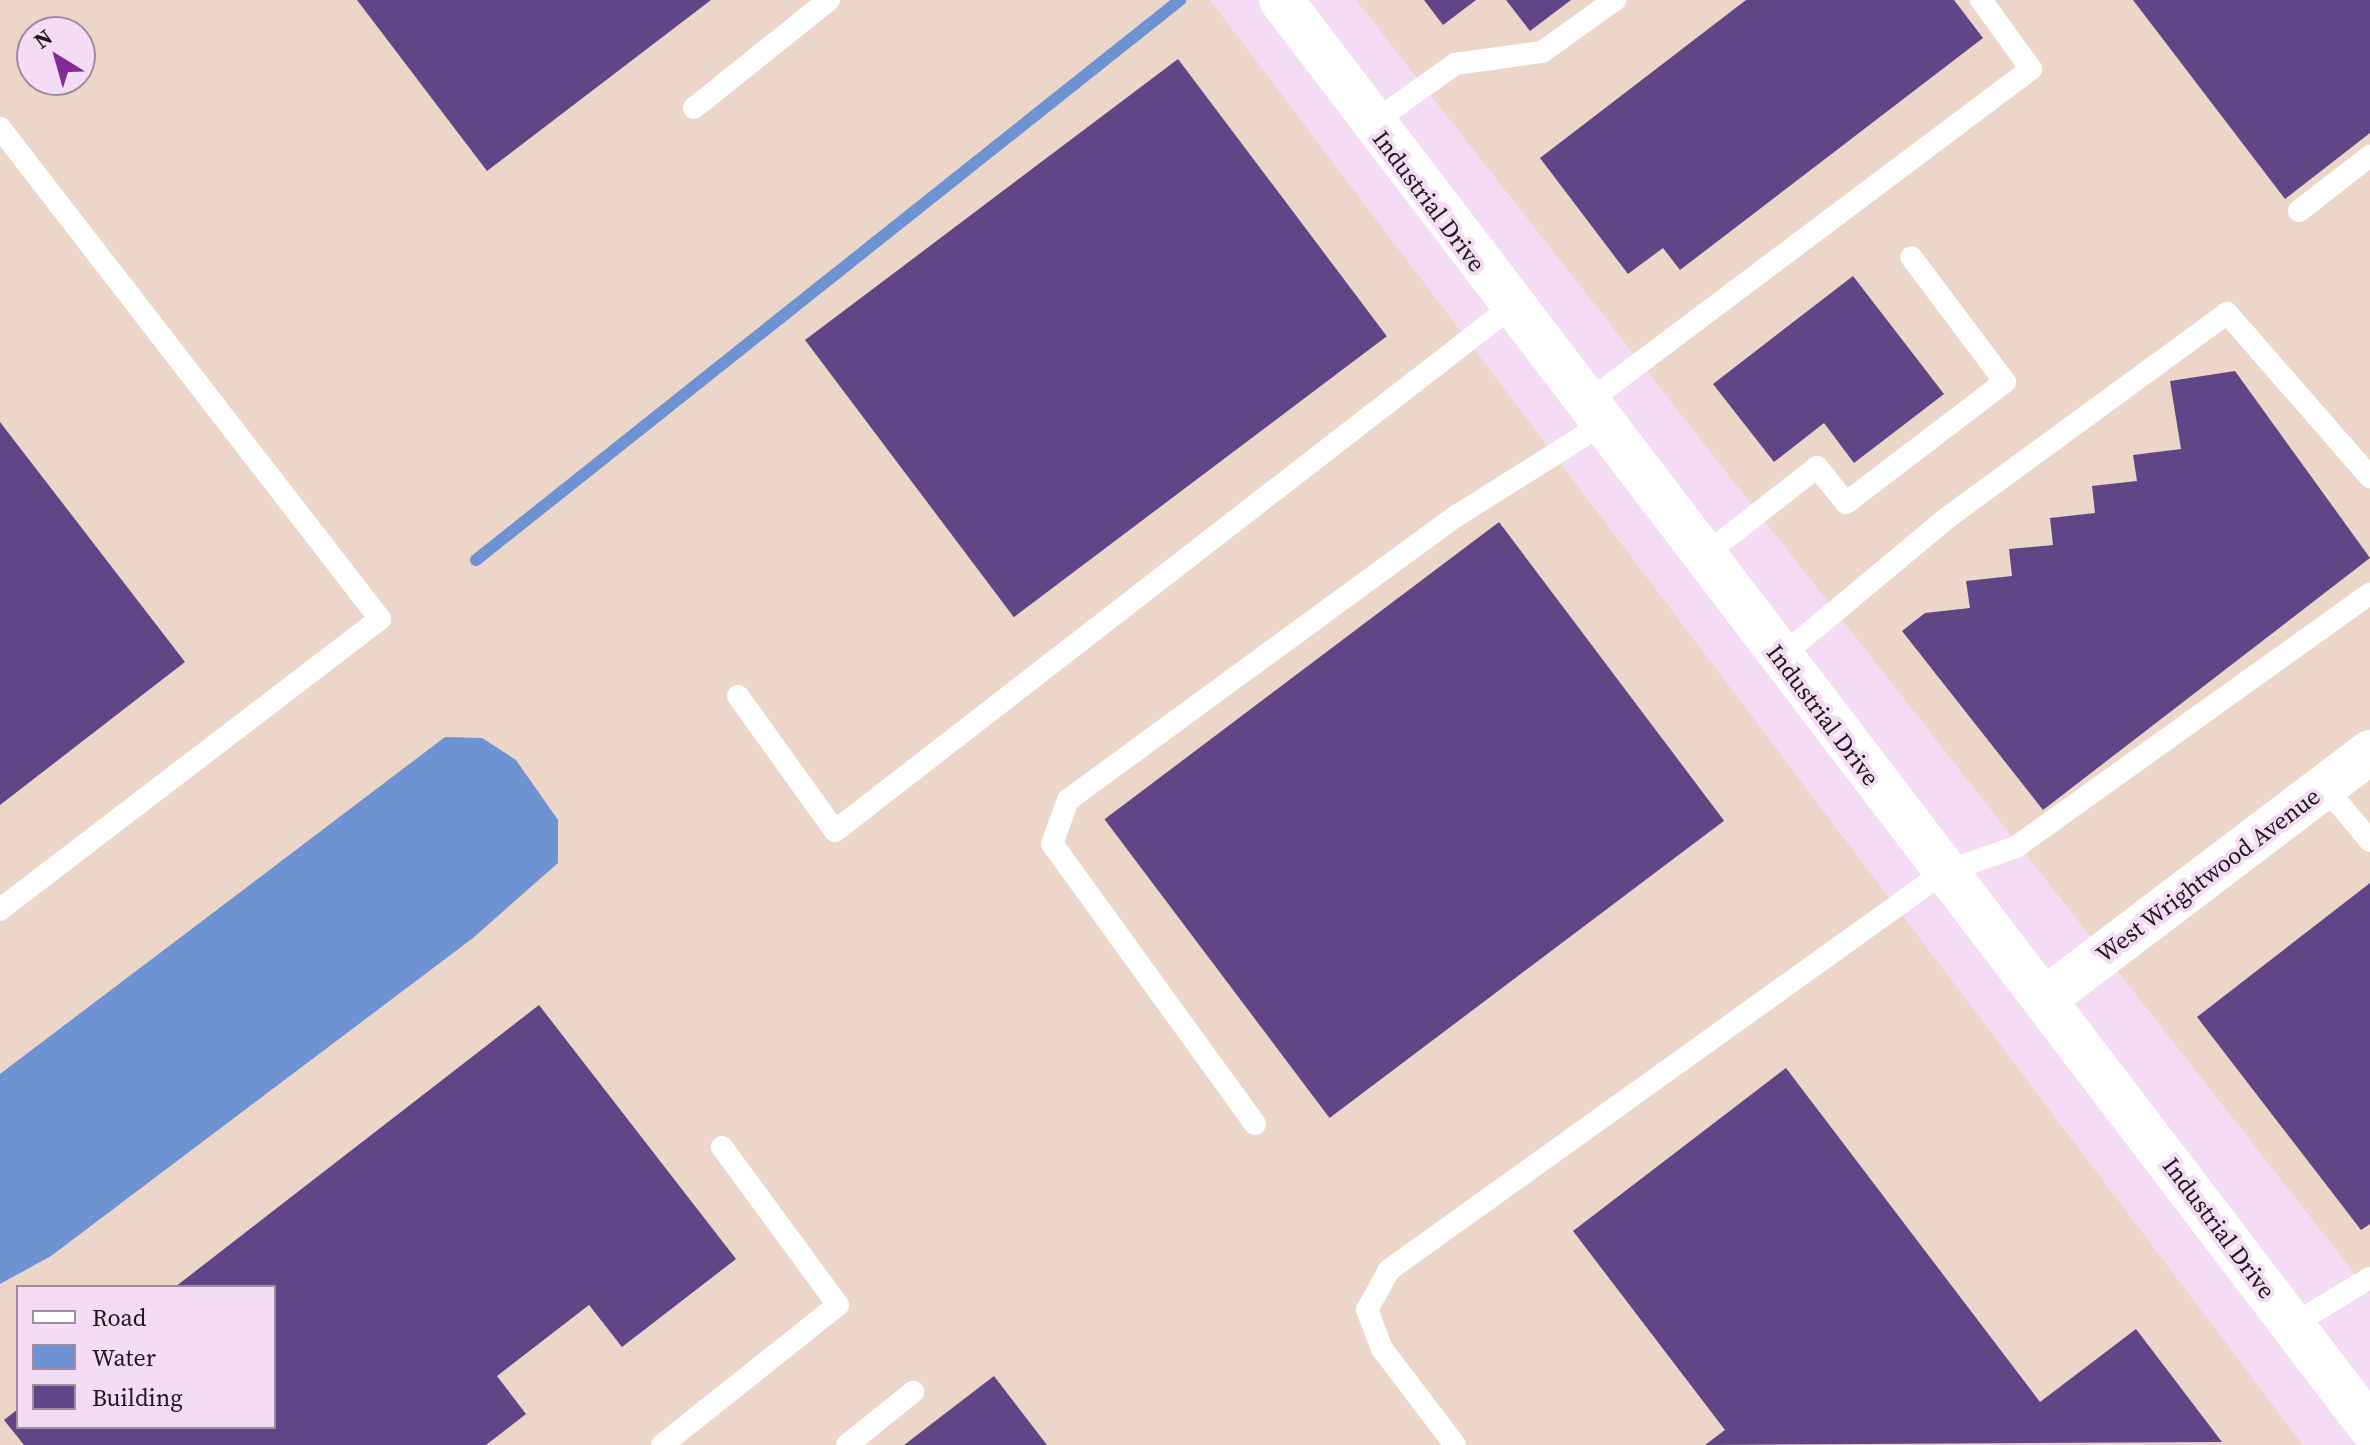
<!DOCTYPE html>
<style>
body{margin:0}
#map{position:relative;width:2370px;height:1445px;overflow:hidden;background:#f3dcf4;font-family:"Source Serif 4",serif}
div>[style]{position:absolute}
.industrial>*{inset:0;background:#ecd6c9}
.water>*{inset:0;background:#6f92d3}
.stream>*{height:12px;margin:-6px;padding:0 6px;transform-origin:6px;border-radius:6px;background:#6f92d3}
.building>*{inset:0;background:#614687;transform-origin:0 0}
.lane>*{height:22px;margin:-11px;padding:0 11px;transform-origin:11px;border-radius:11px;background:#fff}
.street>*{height:44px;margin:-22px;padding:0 22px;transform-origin:22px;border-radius:22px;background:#fff}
.secondary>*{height:44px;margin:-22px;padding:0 22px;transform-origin:22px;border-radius:22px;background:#fff}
span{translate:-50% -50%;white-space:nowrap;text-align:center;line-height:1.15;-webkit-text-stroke:8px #f3dcf4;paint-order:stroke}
.street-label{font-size:24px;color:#1e161f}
.legend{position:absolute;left:16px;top:1285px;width:260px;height:144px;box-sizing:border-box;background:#f3dcf4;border:2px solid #9e8d9f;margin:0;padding:10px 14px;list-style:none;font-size:24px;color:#1e161f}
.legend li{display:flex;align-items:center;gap:16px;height:40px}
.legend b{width:40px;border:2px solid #9e8d9f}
.north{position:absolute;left:16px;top:16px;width:80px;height:80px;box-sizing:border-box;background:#f3dcf4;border:2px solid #9e8d9f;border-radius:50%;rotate:323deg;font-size:22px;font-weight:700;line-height:32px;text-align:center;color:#1e161f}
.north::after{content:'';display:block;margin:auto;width:28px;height:36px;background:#812b99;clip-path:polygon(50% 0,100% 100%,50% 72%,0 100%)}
</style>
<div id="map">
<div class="industrial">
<i style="clip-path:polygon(evenodd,0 0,1210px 0,2303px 1445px,0 1445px,0 0,32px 32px,80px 32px,80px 80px,32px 80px,32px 32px,0 0,18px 1287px,274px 1287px,274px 1427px,18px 1427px,18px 1287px)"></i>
<i style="clip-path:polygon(1356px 0,2370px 0,2370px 1293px)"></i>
</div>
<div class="water">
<i style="clip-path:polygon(445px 737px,482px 738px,516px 760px,558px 820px,558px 863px,473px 938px,51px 1256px,0 1284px,0 1074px)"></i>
</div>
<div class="stream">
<i style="left:476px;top:560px;width:900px;rotate:-38.5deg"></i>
</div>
<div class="building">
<i style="clip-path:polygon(357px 0,711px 0,487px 171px)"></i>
<i style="clip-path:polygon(1424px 0,1476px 0,1443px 25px)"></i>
<i style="clip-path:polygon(1506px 0,1571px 0,1530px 31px)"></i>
<i style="clip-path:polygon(1746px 0,1954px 0,1983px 38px,1680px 270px,1663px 248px,1628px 274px,1540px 158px)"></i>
<i style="clip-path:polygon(2133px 0,2370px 0,2370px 133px,2285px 199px)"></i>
<i style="left:1178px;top:59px;width:347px;height:467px;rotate:53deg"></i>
<i style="clip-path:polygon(1853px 276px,1944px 394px,1854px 463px,1824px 423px,1774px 462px,1713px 384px)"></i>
<i style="clip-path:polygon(2235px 371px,2370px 558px,2043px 810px,1902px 631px,1925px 613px,1970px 608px,1966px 581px,2012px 576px,2009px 549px,2053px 545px,2050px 518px,2095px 513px,2092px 486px,2137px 481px,2133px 455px,2181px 449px,2170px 381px)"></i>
<i style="clip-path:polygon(0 422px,185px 662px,0 805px)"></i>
<i style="left:1499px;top:522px;width:374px;height:494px;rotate:53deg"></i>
<i style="clip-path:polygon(2370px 883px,2370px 1224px,2361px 1230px,2197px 1017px)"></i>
<i style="clip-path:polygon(539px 1005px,736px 1259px,622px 1347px,589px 1305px,497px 1376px,526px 1414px,486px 1445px,24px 1445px,4px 1420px,18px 1409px,18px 1427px,274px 1427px,274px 1287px,175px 1287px)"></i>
<i style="clip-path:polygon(1786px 1068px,2040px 1402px,2136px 1329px,2222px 1442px,1705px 1445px,1725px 1430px,1573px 1231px)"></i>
<i style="clip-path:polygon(994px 1376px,1047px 1445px,904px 1445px)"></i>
</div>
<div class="lane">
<i style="left:694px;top:108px;width:173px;rotate:-38.7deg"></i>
<i style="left:1371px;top:124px;width:103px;rotate:-35.5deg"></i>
<i style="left:1455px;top:64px;width:88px;rotate:-7.9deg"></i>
<i style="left:1542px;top:52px;width:90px;rotate:-35.5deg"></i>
<i style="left:0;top:128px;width:621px;rotate:52.26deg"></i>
<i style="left:380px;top:619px;width:479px;rotate:142.6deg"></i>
<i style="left:2299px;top:211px;width:90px;rotate:-37.8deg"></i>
<i style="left:1585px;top:404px;width:558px;rotate:-36.91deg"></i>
<i style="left:2031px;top:69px;width:85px;rotate:-125.9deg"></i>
<i style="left:1702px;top:557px;width:146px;rotate:-38deg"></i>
<i style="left:1817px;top:467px;width:46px;rotate:51.1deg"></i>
<i style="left:1846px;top:503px;width:200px;rotate:-37.3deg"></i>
<i style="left:2005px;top:382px;width:156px;rotate:-126.9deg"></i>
<i style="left:1779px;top:658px;width:219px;rotate:-39.8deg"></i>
<i style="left:1947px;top:518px;width:347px;rotate:-36.2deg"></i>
<i style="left:2227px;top:313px;width:218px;rotate:48.9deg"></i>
<i style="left:738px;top:696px;width:166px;rotate:54.3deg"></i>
<i style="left:835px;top:831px;width:855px;rotate:-37.78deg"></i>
<i style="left:2325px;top:787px;width:70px;rotate:50.2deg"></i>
<i style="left:1255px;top:1124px;width:346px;rotate:-125.9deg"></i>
<i style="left:1052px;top:844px;width:47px;rotate:-70deg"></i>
<i style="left:1068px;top:800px;width:483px;rotate:-36.2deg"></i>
<i style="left:1458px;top:515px;width:169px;rotate:-32.2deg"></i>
<i style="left:2292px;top:1325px;width:91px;rotate:-31.1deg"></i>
<i style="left:662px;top:1445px;width:225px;rotate:-38.5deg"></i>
<i style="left:838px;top:1305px;width:196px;rotate:-126.3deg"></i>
<i style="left:847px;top:1445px;width:85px;rotate:-38.8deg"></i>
<i style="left:1455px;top:1445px;width:121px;rotate:-127.2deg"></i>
<i style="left:1382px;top:1349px;width:42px;rotate:-111deg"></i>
<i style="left:1367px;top:1310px;width:46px;rotate:-61.2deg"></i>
<i style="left:1389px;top:1270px;width:683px;rotate:-35.64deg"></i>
<i style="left:1944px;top:872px;width:76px;rotate:-19.1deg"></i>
<i style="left:2016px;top:847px;width:435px;rotate:-35.6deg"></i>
</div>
<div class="street">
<i style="left:2046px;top:998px;width:407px;rotate:-37.2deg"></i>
</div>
<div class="secondary">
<i style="left:1281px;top:0;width:1795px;rotate:52.65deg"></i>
</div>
<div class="street-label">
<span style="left:1429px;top:201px;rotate:53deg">Industrial Drive</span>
<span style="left:1823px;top:715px;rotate:53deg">Industrial Drive</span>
<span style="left:2208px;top:875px;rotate:-37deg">West Wrightwood Avenue</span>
<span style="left:2219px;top:1228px;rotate:53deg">Industrial Drive</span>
</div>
<ul class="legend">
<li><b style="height:10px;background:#fff"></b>Road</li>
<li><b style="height:22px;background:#6f92d3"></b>Water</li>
<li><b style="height:22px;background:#614687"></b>Building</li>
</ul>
<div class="north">N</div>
</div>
